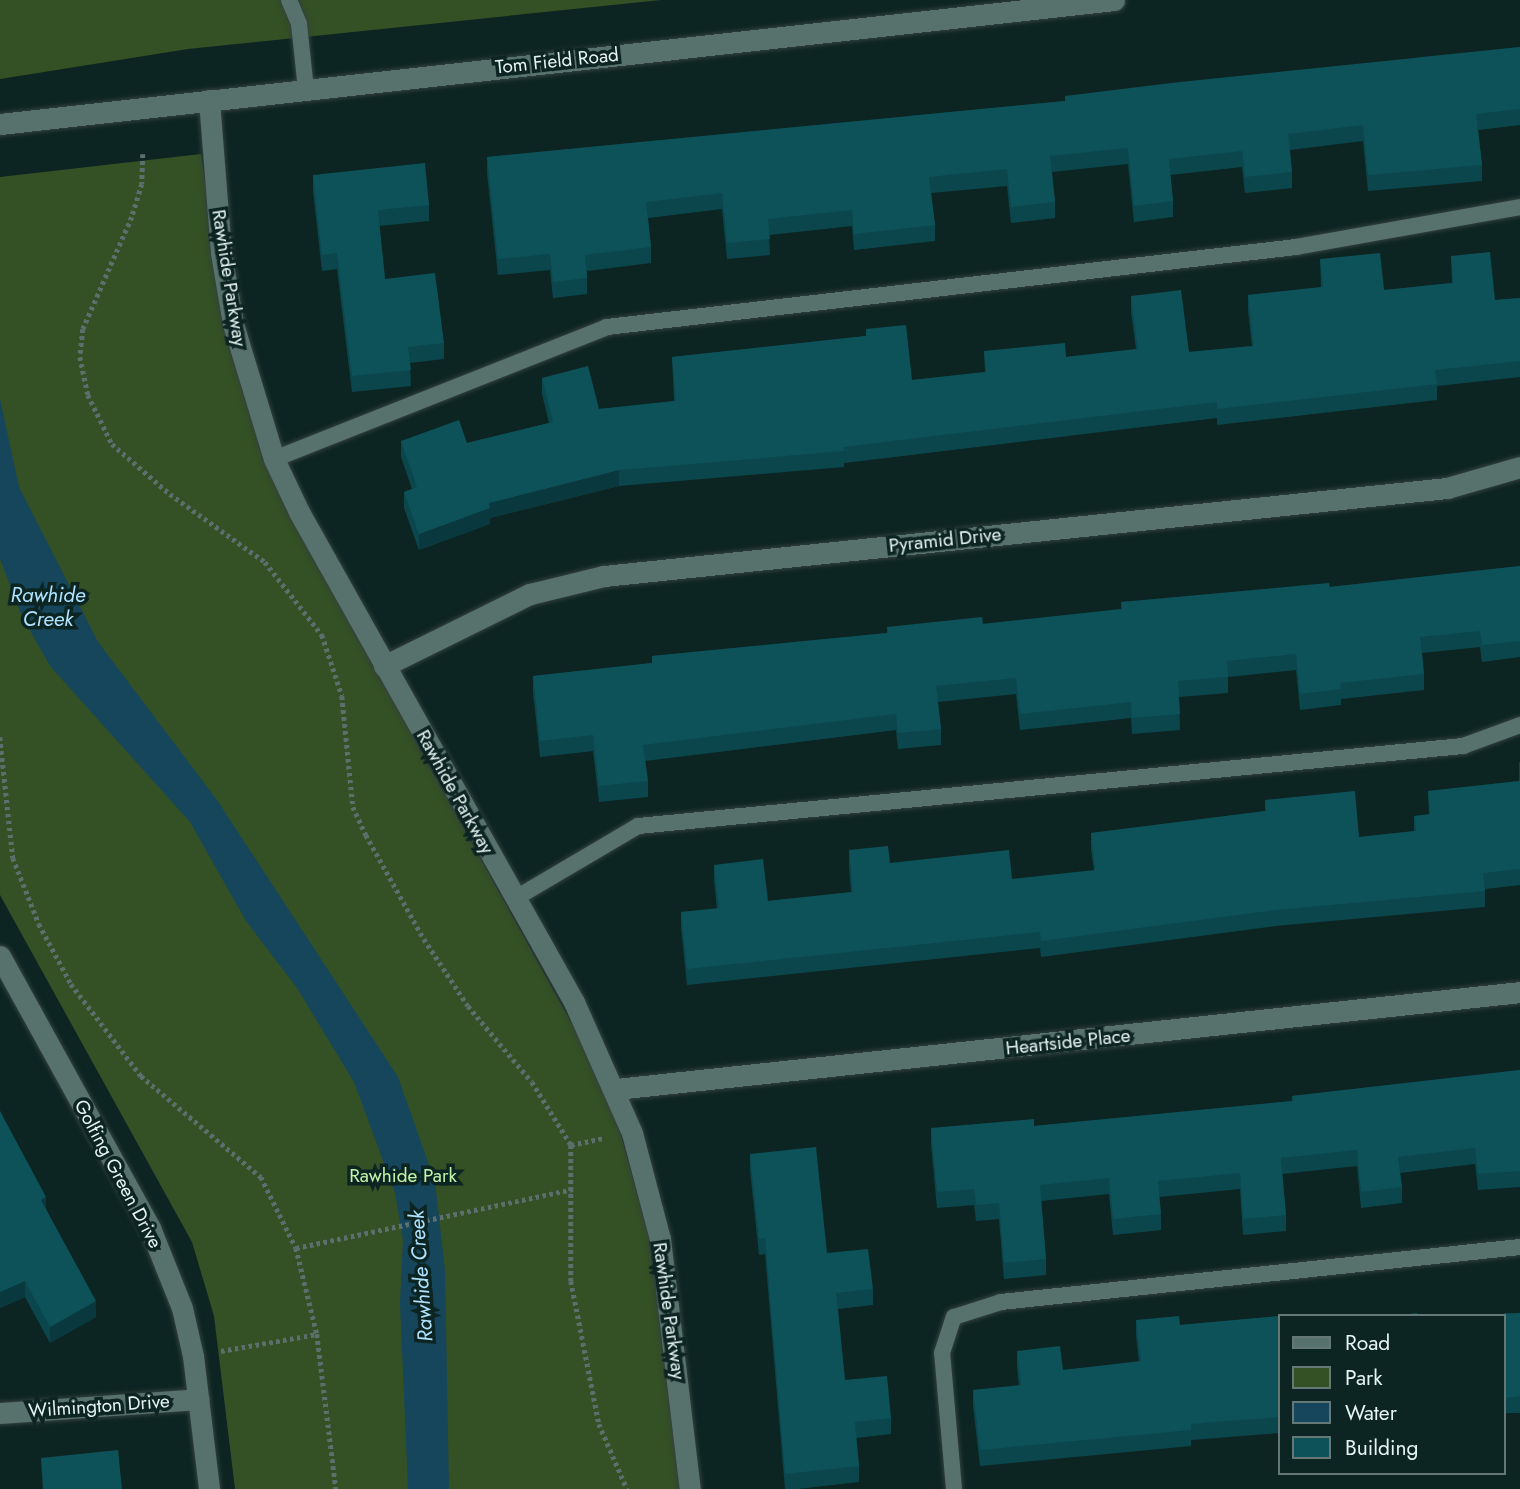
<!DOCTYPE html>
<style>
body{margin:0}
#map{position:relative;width:1520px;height:1489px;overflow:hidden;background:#0d2522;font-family:Jost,sans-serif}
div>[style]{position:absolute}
.green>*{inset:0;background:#345025}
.water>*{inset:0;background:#15465c}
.path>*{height:4.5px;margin-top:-2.25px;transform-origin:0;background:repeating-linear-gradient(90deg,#5b6f6d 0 3.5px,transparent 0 7px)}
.roads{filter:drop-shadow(0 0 2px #33413e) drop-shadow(0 0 2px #33413e)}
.lane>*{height:16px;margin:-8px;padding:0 8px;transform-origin:8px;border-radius:8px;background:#57716c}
.street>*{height:21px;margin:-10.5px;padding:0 10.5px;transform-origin:10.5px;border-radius:10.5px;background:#57716c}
.wall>*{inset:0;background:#0b464d;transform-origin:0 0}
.shaded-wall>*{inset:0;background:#09393e}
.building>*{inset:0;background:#0d5159}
span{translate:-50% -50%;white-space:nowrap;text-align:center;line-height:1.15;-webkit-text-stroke:7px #0d2522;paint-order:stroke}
.street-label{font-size:19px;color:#e6f4f2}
.park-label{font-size:19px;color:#c3f4ab}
.water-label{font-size:21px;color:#aee2fe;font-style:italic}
.legend{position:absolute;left:1278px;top:1314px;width:228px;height:161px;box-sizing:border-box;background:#0d2522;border:2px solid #647875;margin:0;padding:9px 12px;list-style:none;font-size:21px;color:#e6f4f2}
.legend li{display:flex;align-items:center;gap:14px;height:35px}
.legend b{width:35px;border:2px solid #647875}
</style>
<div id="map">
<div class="green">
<i style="clip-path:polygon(0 0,661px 0,188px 49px,0 79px)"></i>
<i style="clip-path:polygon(201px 154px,229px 347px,284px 503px,608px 1089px,650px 1239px,681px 1489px,235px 1489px,214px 1316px,192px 1242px,0 895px,0 177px)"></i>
</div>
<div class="water">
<i style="clip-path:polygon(0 399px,19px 487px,98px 642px,217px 800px,398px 1077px,435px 1182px,445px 1270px,449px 1489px,408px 1489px,400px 1303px,403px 1240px,395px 1193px,354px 1082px,297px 988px,246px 921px,190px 822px,50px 666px,22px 616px,0 559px)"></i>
</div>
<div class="path">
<i style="left:143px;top:154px;width:30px;rotate:92deg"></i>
<i style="left:142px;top:184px;width:34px;rotate:107deg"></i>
<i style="left:132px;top:217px;width:122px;rotate:113.6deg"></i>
<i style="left:83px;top:329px;width:28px;rotate:96deg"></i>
<i style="left:80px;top:357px;width:39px;rotate:78deg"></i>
<i style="left:88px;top:395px;width:55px;rotate:63.9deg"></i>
<i style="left:112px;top:444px;width:77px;rotate:40.8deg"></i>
<i style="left:170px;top:494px;width:117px;rotate:35.6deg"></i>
<i style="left:265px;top:562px;width:93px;rotate:52deg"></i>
<i style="left:322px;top:635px;width:64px;rotate:71.8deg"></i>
<i style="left:342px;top:696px;width:112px;rotate:84.3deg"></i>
<i style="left:353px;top:807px;width:31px;rotate:65deg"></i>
<i style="left:366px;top:835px;width:119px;rotate:60.9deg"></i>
<i style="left:424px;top:939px;width:80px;rotate:56.7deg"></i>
<i style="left:468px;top:1006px;width:99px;rotate:49.9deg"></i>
<i style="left:532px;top:1082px;width:74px;rotate:58.2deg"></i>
<i style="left:571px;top:1145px;width:136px;rotate:90deg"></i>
<i style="left:571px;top:1281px;width:146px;rotate:78.9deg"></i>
<i style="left:599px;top:1424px;width:71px;rotate:66.7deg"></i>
<i style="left:0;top:737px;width:122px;rotate:83.9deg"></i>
<i style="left:13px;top:858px;width:71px;rotate:68.5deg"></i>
<i style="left:39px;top:924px;width:68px;rotate:61.9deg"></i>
<i style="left:71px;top:984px;width:116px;rotate:52.7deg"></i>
<i style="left:141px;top:1076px;width:157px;rotate:40.1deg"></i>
<i style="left:261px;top:1177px;width:79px;rotate:63.8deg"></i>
<i style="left:296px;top:1248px;width:89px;rotate:76.3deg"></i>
<i style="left:317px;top:1334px;width:156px;rotate:83deg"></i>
<i style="left:571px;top:1145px;width:34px;rotate:-12deg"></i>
<i style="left:296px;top:1248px;width:283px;rotate:-12deg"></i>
<i style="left:221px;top:1351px;width:97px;rotate:-10deg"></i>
</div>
<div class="roads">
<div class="lane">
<i style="left:289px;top:0;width:26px;rotate:67deg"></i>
<i style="left:299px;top:24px;width:65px;rotate:83.9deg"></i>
<i style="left:274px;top:459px;width:358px;rotate:-21.6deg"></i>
<i style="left:607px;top:327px;width:694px;rotate:-6.62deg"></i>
<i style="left:1296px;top:247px;width:228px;rotate:-10.1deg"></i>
<i style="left:514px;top:899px;width:144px;rotate:-30.5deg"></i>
<i style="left:638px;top:826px;width:829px;rotate:-5.54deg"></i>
<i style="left:1463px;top:746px;width:61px;rotate:-20.2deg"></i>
<i style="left:954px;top:1489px;width:137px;rotate:-95deg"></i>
<i style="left:942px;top:1353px;width:38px;rotate:-72deg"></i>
<i style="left:954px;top:1317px;width:49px;rotate:-17.7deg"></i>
<i style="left:1001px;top:1302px;width:522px;rotate:-6.05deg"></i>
</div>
<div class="street">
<i style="left:209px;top:100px;width:153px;rotate:85.5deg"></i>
<i style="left:221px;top:253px;width:72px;rotate:80.4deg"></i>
<i style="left:233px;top:324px;width:141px;rotate:73.1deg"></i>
<i style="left:274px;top:459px;width:59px;rotate:64.7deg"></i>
<i style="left:299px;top:512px;width:562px;rotate:60.7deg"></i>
<i style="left:574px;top:1002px;width:143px;rotate:66.1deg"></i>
<i style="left:632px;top:1133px;width:110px;rotate:75.2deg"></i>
<i style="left:660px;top:1239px;width:252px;rotate:83.2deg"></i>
<i style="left:0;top:124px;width:1121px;rotate:-6.35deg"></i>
<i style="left:384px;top:666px;width:163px;rotate:-26.3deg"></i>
<i style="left:530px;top:594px;width:76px;rotate:-13.7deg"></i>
<i style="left:604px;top:576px;width:848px;rotate:-5.96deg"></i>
<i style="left:1447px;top:488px;width:76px;rotate:-16deg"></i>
<i style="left:0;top:956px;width:311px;rotate:61.1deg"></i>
<i style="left:150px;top:1228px;width:86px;rotate:68.2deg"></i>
<i style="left:182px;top:1308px;width:49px;rotate:77.1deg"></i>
<i style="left:193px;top:1356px;width:134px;rotate:83.1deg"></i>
<i style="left:616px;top:1089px;width:909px;rotate:-6.12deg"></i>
<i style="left:0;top:1413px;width:199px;rotate:-4deg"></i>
</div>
</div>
<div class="wall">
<i style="clip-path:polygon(1520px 47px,1520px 125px,1478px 130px,1482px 165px,1482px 181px,1368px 191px,1363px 141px,1290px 150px,1292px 172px,1292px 188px,1245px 193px,1242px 167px,1170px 175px,1173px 201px,1173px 217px,1134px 222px,1128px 164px,1052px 172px,1055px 202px,1055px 218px,1011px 223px,1007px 186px,931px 193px,935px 225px,935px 241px,854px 250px,852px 226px,769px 235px,770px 255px,727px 259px,722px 209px,648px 218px,651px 247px,651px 263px,587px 271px,587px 294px,553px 298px,550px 270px,498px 275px,487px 173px,487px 157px,1065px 101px)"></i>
<i style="clip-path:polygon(313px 175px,429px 205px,429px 221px,379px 226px,385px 279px,444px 343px,444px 359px,410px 363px,411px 386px,352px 392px,337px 269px,322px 271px,313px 191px)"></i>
<i style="clip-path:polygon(1451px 256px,1495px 300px,1520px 298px,1520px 377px,1437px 386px,1437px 400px,1217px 425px,1217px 418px,844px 463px,844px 467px,619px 486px,490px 518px,490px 524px,419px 550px,404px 508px,404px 492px,412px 489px,401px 457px,401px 441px,467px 443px,549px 423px,542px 394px,542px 378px,599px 409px,674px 401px,672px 357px,866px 336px,866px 329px,912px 380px,985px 372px,984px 351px,1066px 357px,1136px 349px,1131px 312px,1131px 296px,1189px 352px,1252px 346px,1248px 311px,1248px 295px,1321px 287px,1320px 259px,1384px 290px,1452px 283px)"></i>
<i style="clip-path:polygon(1520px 566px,1520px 657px,1482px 662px,1480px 647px,1422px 653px,1424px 674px,1424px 690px,1341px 699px,1341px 705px,1300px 710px,1296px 670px,1228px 677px,1228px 693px,1179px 697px,1180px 730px,1132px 734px,1131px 718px,1020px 730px,1016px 694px,938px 702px,941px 729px,941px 745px,898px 749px,896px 730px,645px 761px,648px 781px,648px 797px,599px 802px,593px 751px,540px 757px,533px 692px,533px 676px,652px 663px,652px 656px,887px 633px,887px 627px,983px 624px,1121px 609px,1121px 602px,1330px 587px)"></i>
<i style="clip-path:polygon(1519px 762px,1520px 762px,1520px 885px,1485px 889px,1485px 907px,1276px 926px,1041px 957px,1040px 948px,687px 985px,681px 928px,681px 912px,717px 909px,714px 881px,714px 865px,768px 901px,851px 892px,849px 867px,849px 850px,890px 863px,1012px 879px,1094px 871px,1091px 849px,1091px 833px,1265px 811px,1265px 800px,1359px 837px,1414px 831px,1414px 816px,1429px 815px,1428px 791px,1519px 781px)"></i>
<i style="clip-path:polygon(1520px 1070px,1520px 1187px,1478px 1190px,1475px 1164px,1400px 1173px,1402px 1187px,1402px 1203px,1361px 1208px,1357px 1166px,1282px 1174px,1286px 1215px,1286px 1231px,1243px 1235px,1240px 1189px,1159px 1197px,1161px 1214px,1161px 1230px,1113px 1235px,1109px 1194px,1041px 1201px,1046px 1259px,1046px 1275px,1004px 1279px,999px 1219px,976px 1221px,974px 1205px,937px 1208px,931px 1144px,931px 1128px,1034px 1126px,1292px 1101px,1292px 1096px)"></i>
<i style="clip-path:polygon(0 1111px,96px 1317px,50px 1343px,25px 1297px,0 1308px)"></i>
<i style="clip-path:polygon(750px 1154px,827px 1253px,873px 1289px,873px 1305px,838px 1309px,845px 1380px,891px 1418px,891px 1434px,856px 1438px,859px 1466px,859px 1482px,797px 1489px,785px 1489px,765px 1254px,759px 1255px,750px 1170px)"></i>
<i style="left:1520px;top:1313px;width:100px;height:16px;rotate:90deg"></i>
<i style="clip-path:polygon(1280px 1316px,1280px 1433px,1191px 1440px,1191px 1446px,980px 1466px,973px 1406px,973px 1390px,1019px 1386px,1017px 1367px,1017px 1351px,1063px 1370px,1139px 1362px,1136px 1336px,1136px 1320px,1180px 1325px)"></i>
</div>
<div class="shaded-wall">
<i style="clip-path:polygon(619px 470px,619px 486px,490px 518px,490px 524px,419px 550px,419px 534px,489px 503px)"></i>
<i style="clip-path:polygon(46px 1197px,46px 1213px,41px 1200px)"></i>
<i style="clip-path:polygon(25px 1281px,25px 1297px,0 1308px,0 1292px)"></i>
<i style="clip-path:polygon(96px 1301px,96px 1317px,50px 1343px,50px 1327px)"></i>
</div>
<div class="building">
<i style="clip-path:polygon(1520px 47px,1520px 109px,1476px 114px,1482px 165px,1368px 175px,1363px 125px,1288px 134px,1292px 172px,1245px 177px,1242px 151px,1169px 159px,1173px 201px,1134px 206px,1128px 148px,1050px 156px,1055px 202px,1011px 207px,1007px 169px,929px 177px,935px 225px,854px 234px,852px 210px,768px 219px,770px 239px,727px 243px,722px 193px,646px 202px,651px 247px,585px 255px,587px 278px,553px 282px,550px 254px,498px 259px,487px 157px,1065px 101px,1065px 96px,1180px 82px)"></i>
<i style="clip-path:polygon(425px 163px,429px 205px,378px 210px,385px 279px,435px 273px,444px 343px,408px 347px,411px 370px,352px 376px,337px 253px,322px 255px,313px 175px)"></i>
<i style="clip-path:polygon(1490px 252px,1495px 300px,1520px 298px,1520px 361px,1435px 370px,1437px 384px,1217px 409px,1217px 402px,843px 447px,844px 451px,619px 470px,489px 503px,490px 508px,419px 534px,404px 492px,417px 487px,401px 441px,459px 420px,467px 443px,553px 422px,542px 378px,588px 366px,599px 409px,676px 401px,672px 357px,866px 336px,866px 329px,906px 325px,912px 380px,986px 372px,984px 351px,1065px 343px,1066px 357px,1138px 349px,1131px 296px,1181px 290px,1189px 352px,1254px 346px,1248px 295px,1323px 287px,1320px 259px,1380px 253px,1384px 290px,1453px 283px,1451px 256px)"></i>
<i style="clip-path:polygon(1520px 566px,1520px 641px,1482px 645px,1480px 631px,1420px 637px,1424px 674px,1340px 683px,1341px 689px,1300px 694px,1296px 654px,1227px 661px,1228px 677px,1178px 681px,1180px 714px,1132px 718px,1131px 702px,1020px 714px,1016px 678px,936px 686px,941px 729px,898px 733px,896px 714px,643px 745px,648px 781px,599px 786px,593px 735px,540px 741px,533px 676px,652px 663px,652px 656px,888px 633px,887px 627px,982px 617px,983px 624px,1122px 609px,1121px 602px,1329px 583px,1330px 587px)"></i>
<i style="clip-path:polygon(1520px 781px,1520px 869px,1483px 873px,1485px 891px,1276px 910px,1041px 941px,1040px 932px,687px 969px,681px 912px,719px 908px,714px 865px,763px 859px,768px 901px,853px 892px,849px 850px,888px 846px,890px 863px,1009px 850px,1012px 879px,1095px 870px,1091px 833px,1266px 811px,1265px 800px,1355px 791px,1359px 837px,1416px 831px,1414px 816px,1430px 814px,1428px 791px)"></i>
<i style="clip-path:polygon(1520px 1070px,1520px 1171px,1478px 1174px,1475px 1148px,1398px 1157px,1402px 1187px,1361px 1192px,1357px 1150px,1281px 1158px,1286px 1215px,1243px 1219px,1240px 1173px,1158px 1181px,1161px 1214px,1113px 1219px,1109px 1178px,1040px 1185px,1046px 1259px,1004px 1263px,999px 1203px,976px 1205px,974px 1189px,937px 1192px,931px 1128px,1034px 1119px,1034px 1126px,1293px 1101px,1292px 1096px)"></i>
<i style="clip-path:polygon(0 1111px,46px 1197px,41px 1200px,96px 1301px,50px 1327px,25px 1281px,0 1292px)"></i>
<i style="clip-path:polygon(816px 1147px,827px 1253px,868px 1249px,873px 1289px,836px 1293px,845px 1380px,887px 1376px,891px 1418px,855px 1422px,859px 1466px,785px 1474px,765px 1238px,759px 1239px,750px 1154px)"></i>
<i style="clip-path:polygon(1417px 1313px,1418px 1316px,1393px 1316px)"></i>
<i style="clip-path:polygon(1520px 1313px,1520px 1396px,1504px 1398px,1504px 1316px,1495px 1316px)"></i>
<i style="clip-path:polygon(1179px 1316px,1180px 1325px,1280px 1316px,1280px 1417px,1191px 1424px,1191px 1430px,980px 1450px,973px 1390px,1021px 1385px,1017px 1351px,1060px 1346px,1063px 1370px,1141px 1361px,1136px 1320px)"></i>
<i style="clip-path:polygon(118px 1450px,122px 1489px,43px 1489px,41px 1458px)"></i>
</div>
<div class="street-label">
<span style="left:557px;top:61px;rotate:-6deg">Tom Field Road</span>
<span style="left:229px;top:278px;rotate:81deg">Rawhide Parkway</span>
<span style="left:945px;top:540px;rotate:-6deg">Pyramid Drive</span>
<span style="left:455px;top:792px;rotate:61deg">Rawhide Parkway</span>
<span style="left:1068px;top:1042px;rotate:-6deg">Heartside Place</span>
<span style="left:118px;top:1174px;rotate:62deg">Golfing Green Drive</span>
<span style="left:669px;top:1311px;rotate:82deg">Rawhide Parkway</span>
<span style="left:99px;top:1406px;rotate:-4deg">Wilmington Drive</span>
</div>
<div class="park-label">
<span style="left:403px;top:1176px">Rawhide Park</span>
</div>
<div class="water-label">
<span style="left:48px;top:607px">Rawhide<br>Creek</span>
<span style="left:421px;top:1276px;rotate:-94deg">Rawhide Creek</span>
</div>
<ul class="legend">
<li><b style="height:9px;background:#57716c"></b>Road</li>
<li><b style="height:19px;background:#345025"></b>Park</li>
<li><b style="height:19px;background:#15465c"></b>Water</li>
<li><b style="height:19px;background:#0d5159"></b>Building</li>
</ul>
</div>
